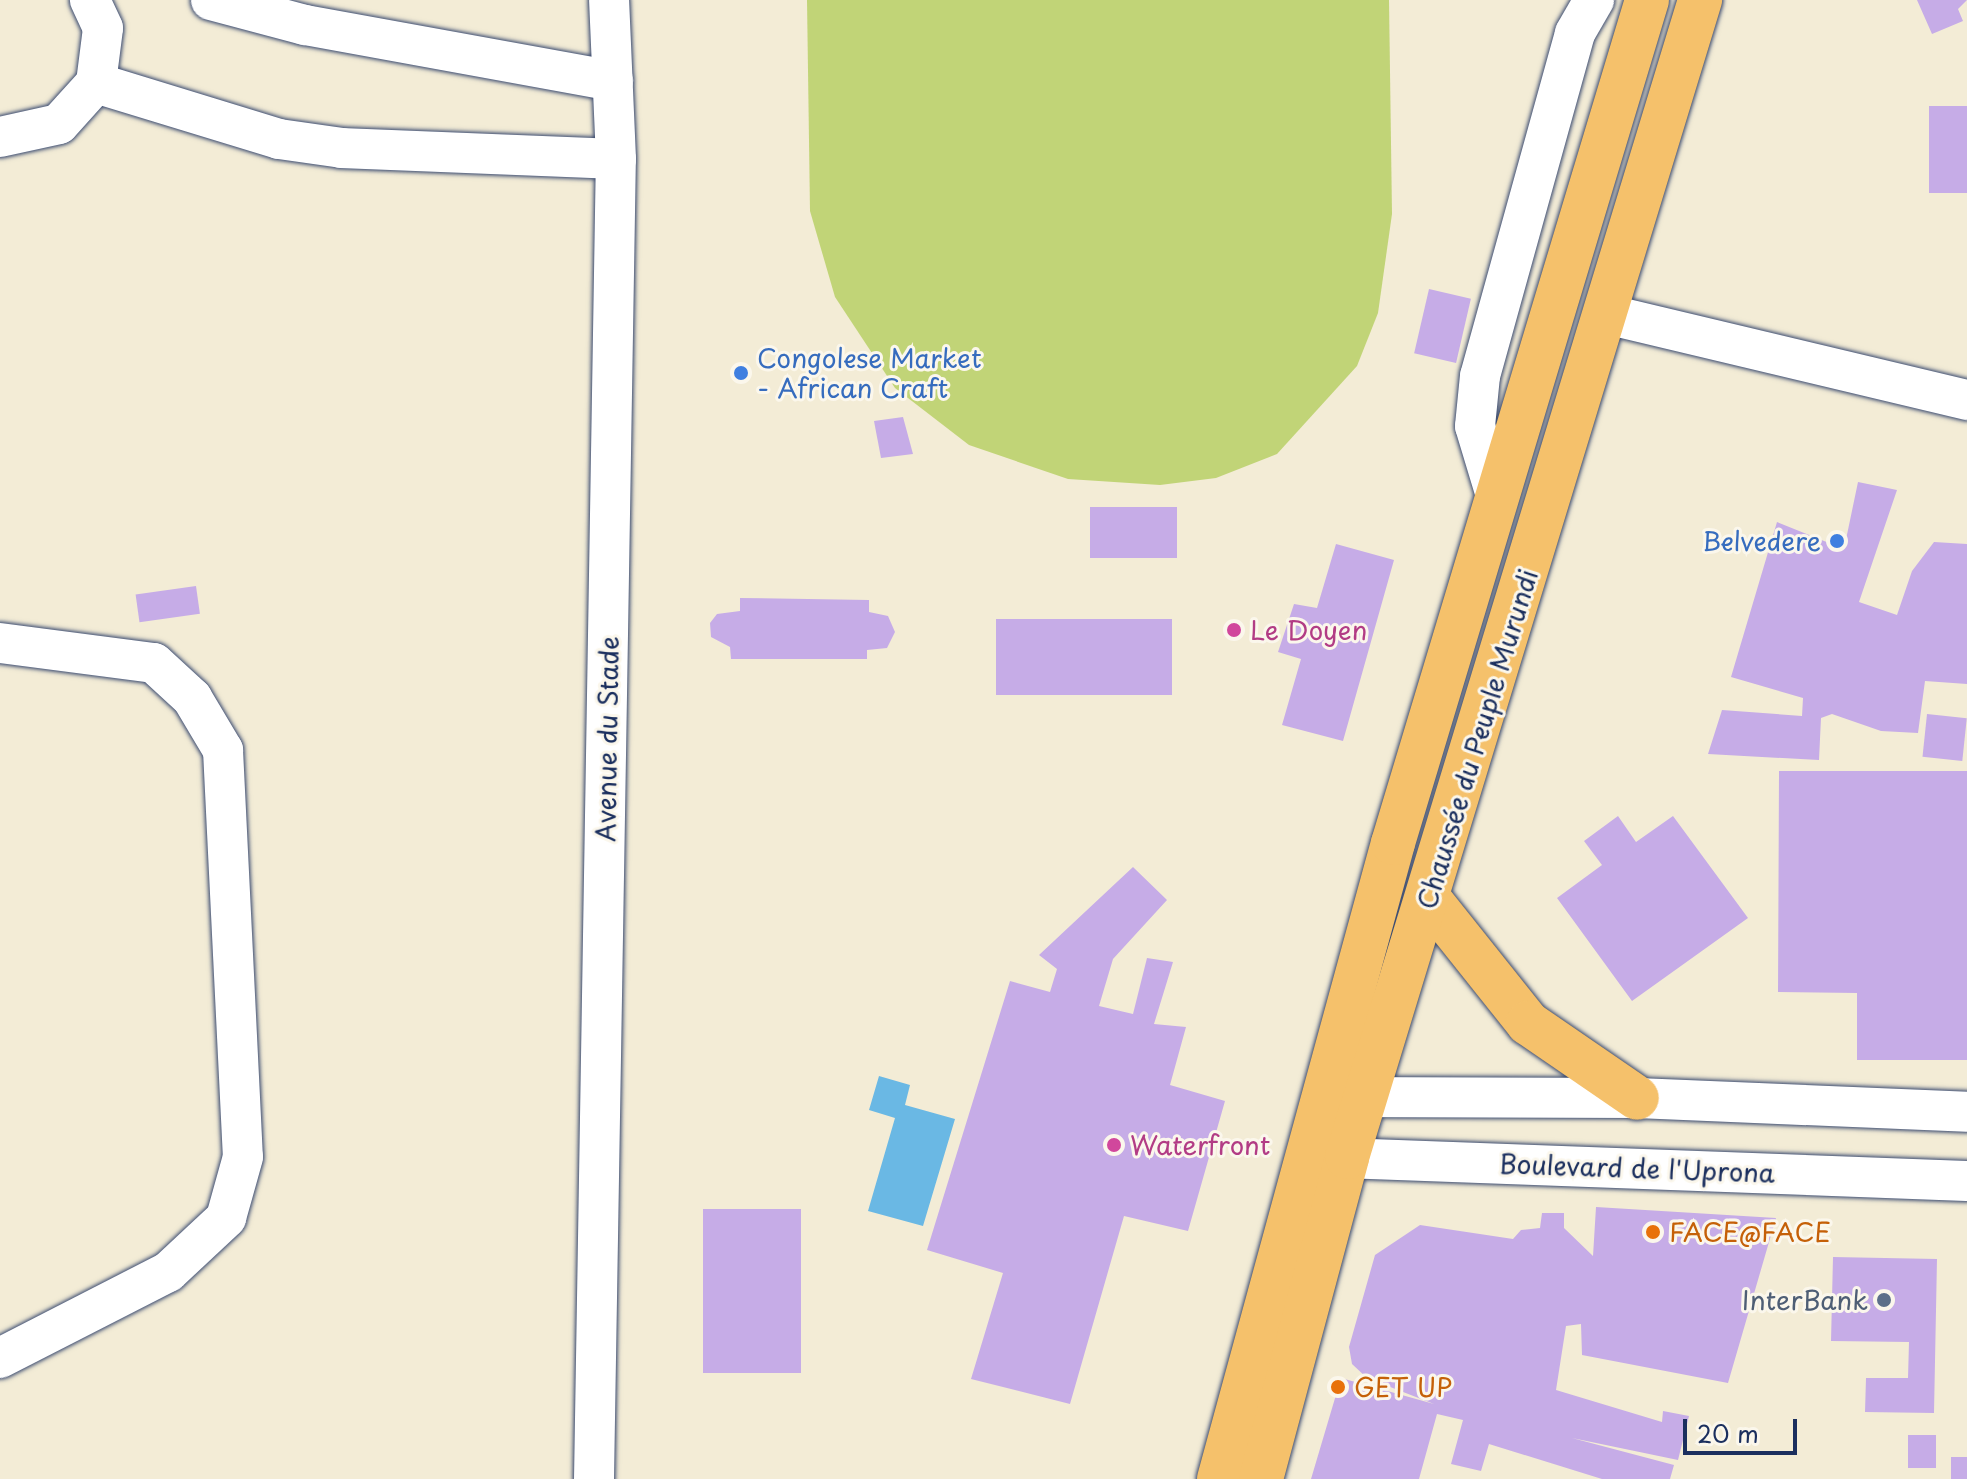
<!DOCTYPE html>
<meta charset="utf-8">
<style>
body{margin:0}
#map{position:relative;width:1967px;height:1479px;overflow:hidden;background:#f3ecd6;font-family:"Playpen Sans",sans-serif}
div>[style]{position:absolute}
.green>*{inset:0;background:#c1d477}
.water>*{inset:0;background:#6ab8e4}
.building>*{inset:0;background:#c6ace7;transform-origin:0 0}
.roads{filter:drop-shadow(0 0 2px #3b4b70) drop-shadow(0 0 2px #3b4b70)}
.minor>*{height:40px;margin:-20px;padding:0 20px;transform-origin:20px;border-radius:20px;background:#fff}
.highway>*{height:44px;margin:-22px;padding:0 22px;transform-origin:22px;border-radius:22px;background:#f5c16b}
.dots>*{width:22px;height:22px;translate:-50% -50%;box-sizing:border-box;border:4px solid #fbf7ec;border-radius:50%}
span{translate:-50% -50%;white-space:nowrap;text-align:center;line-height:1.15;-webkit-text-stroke:6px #fbf7ec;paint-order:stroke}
.shop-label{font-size:26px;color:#366cbe}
.left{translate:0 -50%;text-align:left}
.right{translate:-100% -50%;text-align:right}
.hotel-label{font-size:26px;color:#b23c85}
.street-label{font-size:26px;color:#1b2f5e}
.food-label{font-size:26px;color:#c56008}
.service-label{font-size:26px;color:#4e5e75}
.scale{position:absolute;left:1683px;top:1419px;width:114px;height:36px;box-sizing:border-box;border:4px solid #1b2f5e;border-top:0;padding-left:10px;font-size:24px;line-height:28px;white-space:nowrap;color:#1b2f5e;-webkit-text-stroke:6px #fbf7ec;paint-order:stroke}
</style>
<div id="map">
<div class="green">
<i style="clip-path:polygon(807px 0,1389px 0,1392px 214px,1378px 313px,1357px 366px,1277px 454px,1216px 478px,1160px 485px,1068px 479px,969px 445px,895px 388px,835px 297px,810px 211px)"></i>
</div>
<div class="water">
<i style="clip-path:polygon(879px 1076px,910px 1085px,905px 1105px,955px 1119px,923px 1226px,868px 1211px,895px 1118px,869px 1110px)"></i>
</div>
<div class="building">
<i style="clip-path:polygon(1917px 0,1967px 0,1958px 9px,1963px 21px,1932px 34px)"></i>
<i style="left:1929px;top:106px;width:38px;height:87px"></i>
<i style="left:1429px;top:289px;width:43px;height:66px;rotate:13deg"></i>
<i style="clip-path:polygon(903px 417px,913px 454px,881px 458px,874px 421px)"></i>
<i style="clip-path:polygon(1858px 482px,1897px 490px,1859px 602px,1897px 615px,1912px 571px,1934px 542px,1967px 544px,1967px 684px,1925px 681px,1918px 733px,1881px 731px,1832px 714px,1821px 718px,1819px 760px,1708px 754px,1722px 710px,1802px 716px,1803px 698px,1731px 677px,1777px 522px,1844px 549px)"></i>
<i style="left:1090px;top:507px;width:87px;height:51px"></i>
<i style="clip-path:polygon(1336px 544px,1394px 560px,1343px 741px,1282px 725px,1301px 659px,1278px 652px,1294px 604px,1317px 608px)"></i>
<i style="left:196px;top:586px;width:28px;height:61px;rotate:82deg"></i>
<i style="clip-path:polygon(740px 598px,869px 600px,869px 612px,888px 616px,895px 632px,887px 648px,867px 650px,867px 659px,731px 659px,730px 647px,711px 637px,710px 623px,717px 614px,740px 611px)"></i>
<i style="left:996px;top:619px;width:176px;height:76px"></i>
<i style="left:1927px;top:714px;width:40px;height:43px;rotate:6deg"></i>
<i style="clip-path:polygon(1779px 771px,1967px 771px,1967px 1060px,1857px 1060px,1857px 993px,1778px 992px)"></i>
<i style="clip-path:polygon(1618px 816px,1636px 842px,1673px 816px,1748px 918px,1632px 1001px,1557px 898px,1602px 865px,1584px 841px)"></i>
<i style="clip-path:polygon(1133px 867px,1167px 900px,1113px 959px,1099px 1006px,1133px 1014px,1147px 958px,1173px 962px,1154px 1024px,1186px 1027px,1170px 1085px,1225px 1101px,1188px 1231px,1124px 1216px,1070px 1404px,971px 1379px,1003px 1273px,927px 1250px,1010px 981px,1050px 992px,1057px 969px,1039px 955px)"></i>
<i style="clip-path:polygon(1596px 1207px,1776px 1218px,1728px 1383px,1582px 1355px,1581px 1324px,1566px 1326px,1556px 1390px,1662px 1422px,1663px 1411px,1689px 1416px,1678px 1460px,1572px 1438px,1674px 1465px,1670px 1479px,1602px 1479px,1489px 1444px,1481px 1471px,1451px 1464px,1463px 1420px,1437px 1414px,1419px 1479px,1311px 1479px,1341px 1378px,1434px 1404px,1367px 1378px,1352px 1364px,1349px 1347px,1375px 1255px,1420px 1225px,1513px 1239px,1521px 1230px,1540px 1228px,1542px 1213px,1564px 1213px,1564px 1228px,1593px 1256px)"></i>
<i style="left:703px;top:1209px;width:98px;height:164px"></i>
<i style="clip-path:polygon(1833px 1257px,1937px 1259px,1934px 1413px,1865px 1412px,1866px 1378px,1908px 1378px,1909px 1342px,1831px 1341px)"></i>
<i style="left:1908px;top:1435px;width:28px;height:33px"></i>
<i style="left:1951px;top:1457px;width:16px;height:22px"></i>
</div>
<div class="roads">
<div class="minor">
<i style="left:211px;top:0;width:97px;rotate:14.9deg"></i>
<i style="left:305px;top:25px;width:313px;rotate:10.3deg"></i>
<i style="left:96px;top:83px;width:191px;rotate:17deg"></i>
<i style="left:279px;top:139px;width:64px;rotate:8.1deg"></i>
<i style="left:342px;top:148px;width:274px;rotate:2.3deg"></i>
<i style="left:0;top:137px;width:60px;rotate:-12.4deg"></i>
<i style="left:59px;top:124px;width:55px;rotate:-47.9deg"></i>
<i style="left:96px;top:83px;width:55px;rotate:-82.7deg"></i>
<i style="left:103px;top:28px;width:31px;rotate:-115deg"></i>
<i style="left:1606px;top:314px;width:371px;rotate:13.4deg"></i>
<i style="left:1497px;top:499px;width:76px;rotate:-106.8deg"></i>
<i style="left:1475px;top:426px;width:50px;rotate:-84.3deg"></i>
<i style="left:1480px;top:376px;width:356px;rotate:-74.5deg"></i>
<i style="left:1575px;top:33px;width:38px;rotate:-60deg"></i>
<i style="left:0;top:643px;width:155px;rotate:7.4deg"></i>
<i style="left:154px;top:663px;width:52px;rotate:42.6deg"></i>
<i style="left:192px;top:698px;width:61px;rotate:59.2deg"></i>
<i style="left:223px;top:750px;width:407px;rotate:87.2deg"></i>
<i style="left:243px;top:1157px;width:63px;rotate:105.6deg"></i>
<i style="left:226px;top:1218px;width:79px;rotate:137deg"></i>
<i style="left:168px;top:1272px;width:189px;rotate:152.9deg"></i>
<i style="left:1335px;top:1097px;width:302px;rotate:0.2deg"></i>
<i style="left:1637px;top:1098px;width:330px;rotate:2.4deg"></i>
<i style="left:1316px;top:1157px;width:651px;rotate:2.11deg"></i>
<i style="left:594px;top:1479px;width:1320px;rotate:-89.05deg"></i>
<i style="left:616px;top:159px;width:159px;rotate:-92.5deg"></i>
</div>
<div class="highway">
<i style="left:1429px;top:899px;width:159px;rotate:51.4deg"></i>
<i style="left:1528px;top:1023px;width:132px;rotate:34.5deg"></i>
<i style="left:1219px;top:1479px;width:659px;rotate:-74.7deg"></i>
<i style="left:1393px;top:843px;width:880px;rotate:-73.23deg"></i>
<i style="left:1261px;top:1479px;width:333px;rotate:-75deg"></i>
<i style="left:1347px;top:1157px;width:1210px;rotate:-73.03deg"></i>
</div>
</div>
<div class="dots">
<i style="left:741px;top:373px;background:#3f7fe0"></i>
<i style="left:1837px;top:541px;background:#3f7fe0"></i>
<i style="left:1234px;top:630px;background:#d1479c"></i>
<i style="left:1114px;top:1145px;background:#d1479c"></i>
<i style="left:1653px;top:1232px;background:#e8710a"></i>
<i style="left:1884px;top:1300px;background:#5c6f8a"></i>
<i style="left:1338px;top:1387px;background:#e8710a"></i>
</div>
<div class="shop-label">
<span class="left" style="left:757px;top:373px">Congolese Market<br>- African Craft</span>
<span class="right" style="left:1821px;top:541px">Belvedere</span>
</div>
<div class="hotel-label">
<span class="left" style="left:1250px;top:630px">Le Doyen</span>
<span class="left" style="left:1130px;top:1145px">Waterfront</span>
</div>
<div class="street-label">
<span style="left:607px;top:739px;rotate:-89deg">Avenue du Stade</span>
<span style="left:1477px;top:739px;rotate:-73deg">Chaussée du Peuple Murundi</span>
<span style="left:1637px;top:1168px;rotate:2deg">Boulevard de l'Uprona</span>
</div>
<div class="food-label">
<span class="left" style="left:1669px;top:1232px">FACE@FACE</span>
<span class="left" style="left:1354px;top:1387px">GET UP</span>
</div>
<div class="service-label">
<span class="right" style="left:1868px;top:1300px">InterBank</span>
</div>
<div class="scale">20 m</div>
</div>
